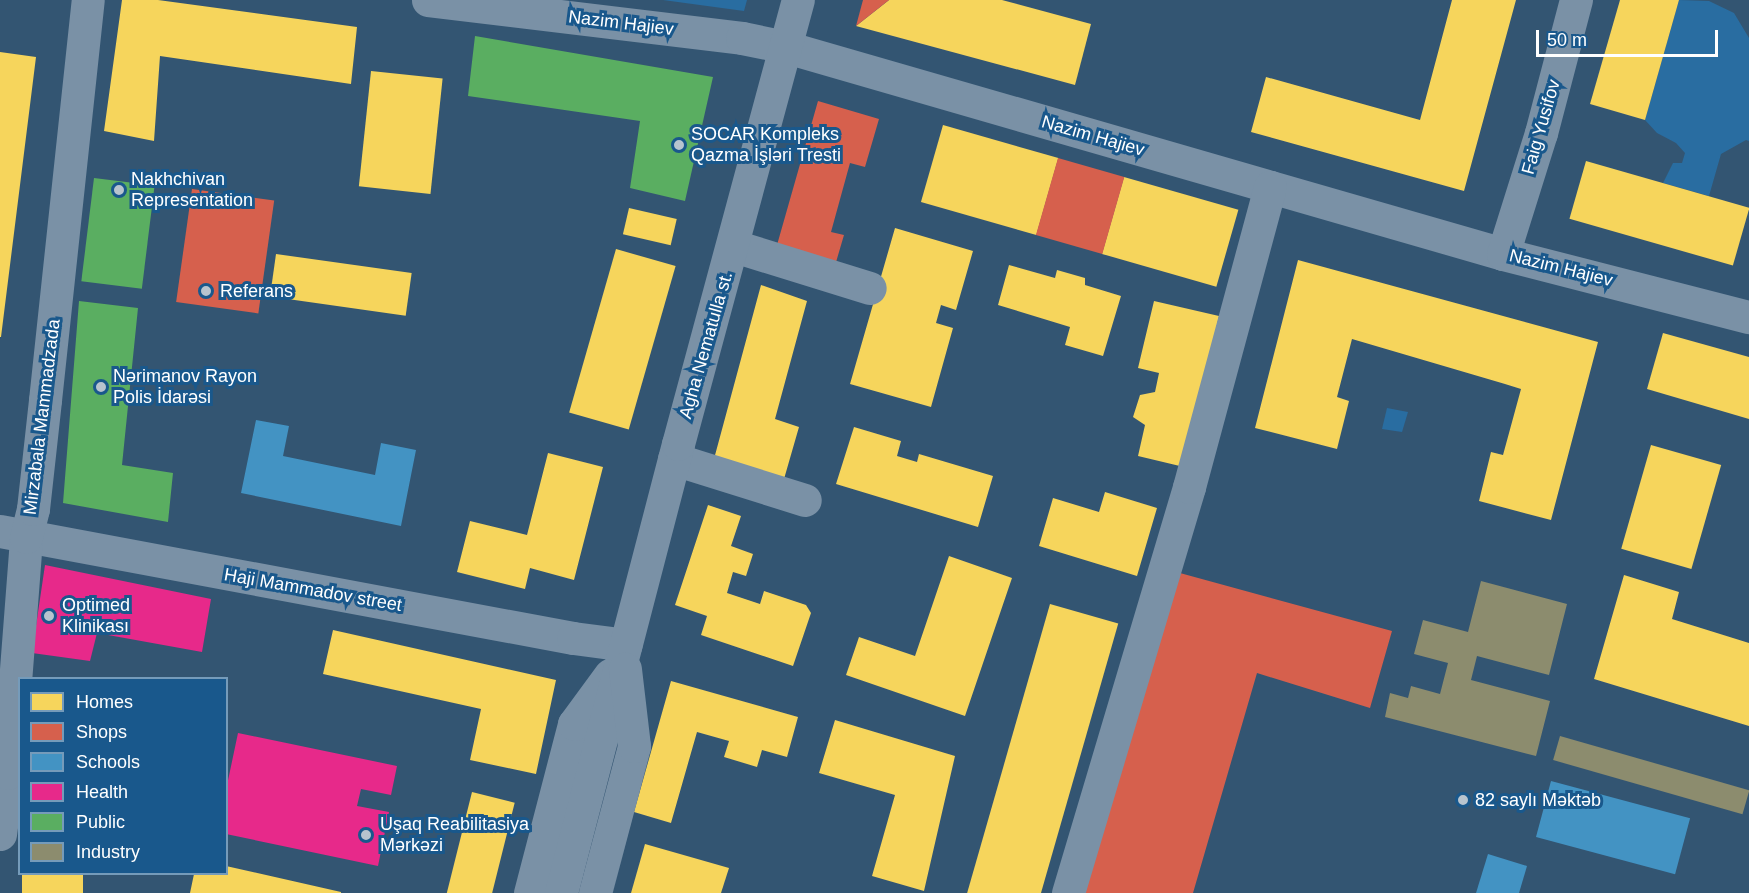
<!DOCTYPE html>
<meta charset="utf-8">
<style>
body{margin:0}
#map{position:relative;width:1749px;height:893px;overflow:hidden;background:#335572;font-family:Arial,sans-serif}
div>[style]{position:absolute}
.green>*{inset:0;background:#296da1}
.homes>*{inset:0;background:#f6d55c;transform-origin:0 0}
.shops>*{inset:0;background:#d6604d;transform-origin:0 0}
.schools>*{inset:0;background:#4393c3;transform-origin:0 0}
.health>*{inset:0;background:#e7298a}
.public>*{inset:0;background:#5aae61;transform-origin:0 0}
.industry>*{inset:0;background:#8c8c6e;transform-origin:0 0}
.minor>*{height:33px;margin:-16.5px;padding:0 16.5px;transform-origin:16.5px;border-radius:16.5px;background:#7a91a6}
.dots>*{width:16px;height:16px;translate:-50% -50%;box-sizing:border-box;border:3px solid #19588c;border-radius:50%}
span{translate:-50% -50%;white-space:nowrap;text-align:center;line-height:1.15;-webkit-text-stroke:6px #19588c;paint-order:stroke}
.street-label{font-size:18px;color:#fff}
.poi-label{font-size:18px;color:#fff}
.left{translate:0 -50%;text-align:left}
.legend{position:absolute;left:18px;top:677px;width:210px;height:198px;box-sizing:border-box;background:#19588c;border:2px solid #759bba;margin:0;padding:8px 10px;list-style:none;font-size:18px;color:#fff}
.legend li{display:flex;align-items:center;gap:12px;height:30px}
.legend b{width:30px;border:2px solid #759bba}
.scale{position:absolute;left:1536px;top:30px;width:182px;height:27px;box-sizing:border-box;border:3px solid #fff;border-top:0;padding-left:8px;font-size:18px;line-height:21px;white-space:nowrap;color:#fff;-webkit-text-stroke:4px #19588c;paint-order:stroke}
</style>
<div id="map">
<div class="green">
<i style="clip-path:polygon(663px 0,747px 0,744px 11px)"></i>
<i style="clip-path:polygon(1679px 0,1709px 1px,1734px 13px,1749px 38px,1749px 141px,1746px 140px,1721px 154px,1709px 196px,1663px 183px,1673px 163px,1682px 163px,1685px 153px,1676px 143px,1657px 133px,1645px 120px)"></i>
<i style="clip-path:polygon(1387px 408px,1408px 412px,1402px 432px,1382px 429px)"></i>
</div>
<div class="homes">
<i style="clip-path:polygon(122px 0,158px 0,357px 27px,351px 84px,160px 56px,154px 141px,104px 131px)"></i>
<i style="clip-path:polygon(889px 0,1002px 0,1091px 24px,1075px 85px,856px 26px)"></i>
<i style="clip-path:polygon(1452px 0,1516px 0,1464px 191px,1251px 132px,1266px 77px,1420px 120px)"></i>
<i style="clip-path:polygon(1620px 0,1679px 0,1645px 120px,1590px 104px)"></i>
<i style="clip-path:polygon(0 52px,36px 57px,1px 337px,0 337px)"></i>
<i style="left:371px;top:71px;width:72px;height:116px;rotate:6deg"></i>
<i style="left:943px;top:125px;width:120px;height:80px;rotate:16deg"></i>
<i style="left:1586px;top:161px;width:170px;height:60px;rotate:16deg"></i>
<i style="left:1124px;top:177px;width:119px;height:80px;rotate:16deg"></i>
<i style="left:629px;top:208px;width:49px;height:27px;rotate:13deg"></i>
<i style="clip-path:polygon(895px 228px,973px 251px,956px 310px,941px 305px,936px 323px,953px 328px,931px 407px,850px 384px)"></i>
<i style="left:616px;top:249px;width:62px;height:170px;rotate:16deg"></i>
<i style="left:276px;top:254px;width:137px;height:43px;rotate:8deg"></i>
<i style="clip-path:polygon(1298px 260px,1598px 342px,1551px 520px,1479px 501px,1491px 452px,1503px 455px,1521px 389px,1505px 384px,1352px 339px,1337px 397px,1349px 401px,1337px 449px,1255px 428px)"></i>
<i style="clip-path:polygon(1009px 265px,1055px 278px,1057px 270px,1085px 278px,1085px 285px,1121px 296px,1103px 356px,1065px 345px,1070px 327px,998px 305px)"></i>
<i style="clip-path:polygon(761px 285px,807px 301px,775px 419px,799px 427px,782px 486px,711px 470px)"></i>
<i style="clip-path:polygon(1154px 301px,1219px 316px,1184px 467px,1138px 456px,1145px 425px,1133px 417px,1140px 395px,1155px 392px,1159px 373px,1138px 368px)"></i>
<i style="clip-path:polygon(1663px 333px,1749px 357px,1749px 419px,1647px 389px)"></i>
<i style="clip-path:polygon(854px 427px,901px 441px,897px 456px,917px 462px,919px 454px,993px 476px,978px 527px,836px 484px)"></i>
<i style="left:1651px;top:445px;width:73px;height:108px;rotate:16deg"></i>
<i style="clip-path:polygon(548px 453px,603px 467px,574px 580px,530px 568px,525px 589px,457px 572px,470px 521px,527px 535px)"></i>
<i style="clip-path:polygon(1105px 492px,1157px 508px,1137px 576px,1039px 546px,1053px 498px,1099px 512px)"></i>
<i style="clip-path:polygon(708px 505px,741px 516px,731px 546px,753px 554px,746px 576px,733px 572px,727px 593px,760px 604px,764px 591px,806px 605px,811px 613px,793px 666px,701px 635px,707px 616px,675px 605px)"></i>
<i style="clip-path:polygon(949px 556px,1012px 578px,965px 716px,846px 675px,859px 637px,915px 656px)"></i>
<i style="clip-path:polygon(1624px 575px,1679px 592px,1672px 619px,1749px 643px,1749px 726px,1594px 679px)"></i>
<i style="left:1050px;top:604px;width:71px;height:301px;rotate:16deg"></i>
<i style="clip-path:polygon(333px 630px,556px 680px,536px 774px,470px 760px,481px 709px,323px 674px)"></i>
<i style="clip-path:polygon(671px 681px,798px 717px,787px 757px,762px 750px,757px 767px,724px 757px,729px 741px,697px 732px,671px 823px,634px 812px)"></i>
<i style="clip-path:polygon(835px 720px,955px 756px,924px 891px,872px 876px,895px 795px,819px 773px)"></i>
<i style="left:472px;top:792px;width:44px;height:104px;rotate:14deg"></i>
<i style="clip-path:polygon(645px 844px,729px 868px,721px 893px,631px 893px)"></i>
<i style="clip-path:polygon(226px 866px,341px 892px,341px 893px,190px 893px,194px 874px,226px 874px)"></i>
<i style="left:22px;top:874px;width:61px;height:19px"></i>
</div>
<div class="shops">
<i style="clip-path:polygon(863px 0,889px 0,856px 26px)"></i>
<i style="clip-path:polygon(818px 101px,879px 119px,865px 167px,850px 163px,831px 232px,844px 235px,834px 269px,775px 252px)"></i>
<i style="left:1058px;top:158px;width:69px;height:80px;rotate:16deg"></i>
<i style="left:192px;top:189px;width:83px;height:114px;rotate:8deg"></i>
<i style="clip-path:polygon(1169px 570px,1392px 631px,1370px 708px,1257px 673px,1193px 893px,1075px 893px)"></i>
</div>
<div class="schools">
<i style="clip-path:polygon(256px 420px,289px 426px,283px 456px,375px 475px,381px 443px,416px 450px,401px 526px,241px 493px)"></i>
<i style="left:1551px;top:781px;width:144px;height:58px;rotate:15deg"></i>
<i style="clip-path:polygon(1488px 854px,1527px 866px,1519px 893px,1476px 893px)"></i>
</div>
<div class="health">
<i style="clip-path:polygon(45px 565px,211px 599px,202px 652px,97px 633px,90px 661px,32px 653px)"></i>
<i style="clip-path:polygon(238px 733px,397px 766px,391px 795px,361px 789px,357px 806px,389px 812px,378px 866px,226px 834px,226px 790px)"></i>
</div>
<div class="public">
<i style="clip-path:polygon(475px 36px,713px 77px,685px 201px,630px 188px,640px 121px,468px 96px)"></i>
<i style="left:94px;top:178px;width:61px;height:104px;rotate:7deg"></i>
<i style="clip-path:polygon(79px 301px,138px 308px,122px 465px,173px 473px,168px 522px,63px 503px)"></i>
</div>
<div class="industry">
<i style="clip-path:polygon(1481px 581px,1567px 604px,1549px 675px,1477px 656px,1471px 680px,1550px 701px,1536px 756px,1385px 717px,1390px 693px,1408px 698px,1411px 686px,1440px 694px,1448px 663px,1414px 654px,1423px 620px,1468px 632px)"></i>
<i style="left:1560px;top:736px;width:197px;height:25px;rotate:16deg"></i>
</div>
<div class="minor">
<i style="left:428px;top:0;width:316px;rotate:6.9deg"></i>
<i style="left:742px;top:38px;width:45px;rotate:11.6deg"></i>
<i style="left:786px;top:47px;width:746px;rotate:16.1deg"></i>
<i style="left:1503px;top:254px;width:254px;rotate:14.4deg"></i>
<i style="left:734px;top:246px;width:142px;rotate:17.2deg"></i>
<i style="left:1503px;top:254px;width:127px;rotate:-72.6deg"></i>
<i style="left:1541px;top:133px;width:138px;rotate:-75.3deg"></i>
<i style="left:674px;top:459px;width:137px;rotate:17.4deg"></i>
<i style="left:0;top:531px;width:583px;rotate:10.58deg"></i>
<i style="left:573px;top:638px;width:53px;rotate:7.5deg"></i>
<i style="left:0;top:834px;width:62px;rotate:-82.5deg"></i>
<i style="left:8px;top:773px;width:237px;rotate:-85.6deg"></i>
<i style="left:26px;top:537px;width:29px;rotate:-76deg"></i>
<i style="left:33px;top:509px;width:110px;rotate:-83.7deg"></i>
<i style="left:45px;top:400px;width:402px;rotate:-83.9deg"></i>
<i style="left:530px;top:893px;width:175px;rotate:-75.4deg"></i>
<i style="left:574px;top:724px;width:61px;rotate:-53.7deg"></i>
<i style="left:561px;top:893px;width:464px;rotate:-75.4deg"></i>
<i style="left:678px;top:444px;width:460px;rotate:-74.9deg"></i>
<i style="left:595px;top:893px;width:152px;rotate:-75.1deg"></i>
<i style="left:634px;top:746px;width:78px;rotate:-96.7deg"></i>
<i style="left:1068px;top:893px;width:424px;rotate:-73.4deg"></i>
<i style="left:1189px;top:487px;width:311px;rotate:-74.9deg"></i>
</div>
<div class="dots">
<i style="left:679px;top:145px;background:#b8c4ce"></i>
<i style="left:119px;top:190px;background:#b8c4ce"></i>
<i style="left:206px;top:291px;background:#b8c4ce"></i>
<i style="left:101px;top:387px;background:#b8c4ce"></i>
<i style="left:49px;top:616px;background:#b8c4ce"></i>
<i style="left:1463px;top:800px;background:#b8c4ce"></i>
<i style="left:366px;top:835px;background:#b8c4ce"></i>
</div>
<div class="street-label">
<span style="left:621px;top:23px;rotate:7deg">Nazim Hajiev</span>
<span style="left:1541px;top:127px;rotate:-74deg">Faig Yusifov</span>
<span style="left:1093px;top:136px;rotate:16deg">Nazim Hajiev</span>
<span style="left:1561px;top:268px;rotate:14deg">Nazim Hajiev</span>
<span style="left:706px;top:345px;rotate:-74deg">Agha Nematulla st.</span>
<span style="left:42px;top:417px;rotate:-83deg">Mirzabala Mammadzada</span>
<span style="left:313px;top:590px;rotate:10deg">Haji Mammadov street</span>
</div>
<div class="poi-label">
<span class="left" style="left:691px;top:145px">SOCAR Kompleks<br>Qazma İşləri Tresti</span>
<span class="left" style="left:131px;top:190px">Nakhchivan<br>Representation</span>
<span class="left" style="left:220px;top:291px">Referans</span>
<span class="left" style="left:113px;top:387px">Nərimanov Rayon<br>Polis İdarəsi</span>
<span class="left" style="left:62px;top:616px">Optimed<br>Klinikası</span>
<span class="left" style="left:1475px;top:800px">82 saylı Məktəb</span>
<span class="left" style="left:380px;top:835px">Uşaq Reabilitasiya<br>Mərkəzi</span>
</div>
<ul class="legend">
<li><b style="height:16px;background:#f6d55c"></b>Homes</li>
<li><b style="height:16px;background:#d6604d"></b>Shops</li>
<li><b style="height:16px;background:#4393c3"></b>Schools</li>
<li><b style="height:16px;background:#e7298a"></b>Health</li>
<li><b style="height:16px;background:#5aae61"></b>Public</li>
<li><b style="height:16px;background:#8c8c6e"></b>Industry</li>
</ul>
<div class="scale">50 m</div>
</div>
